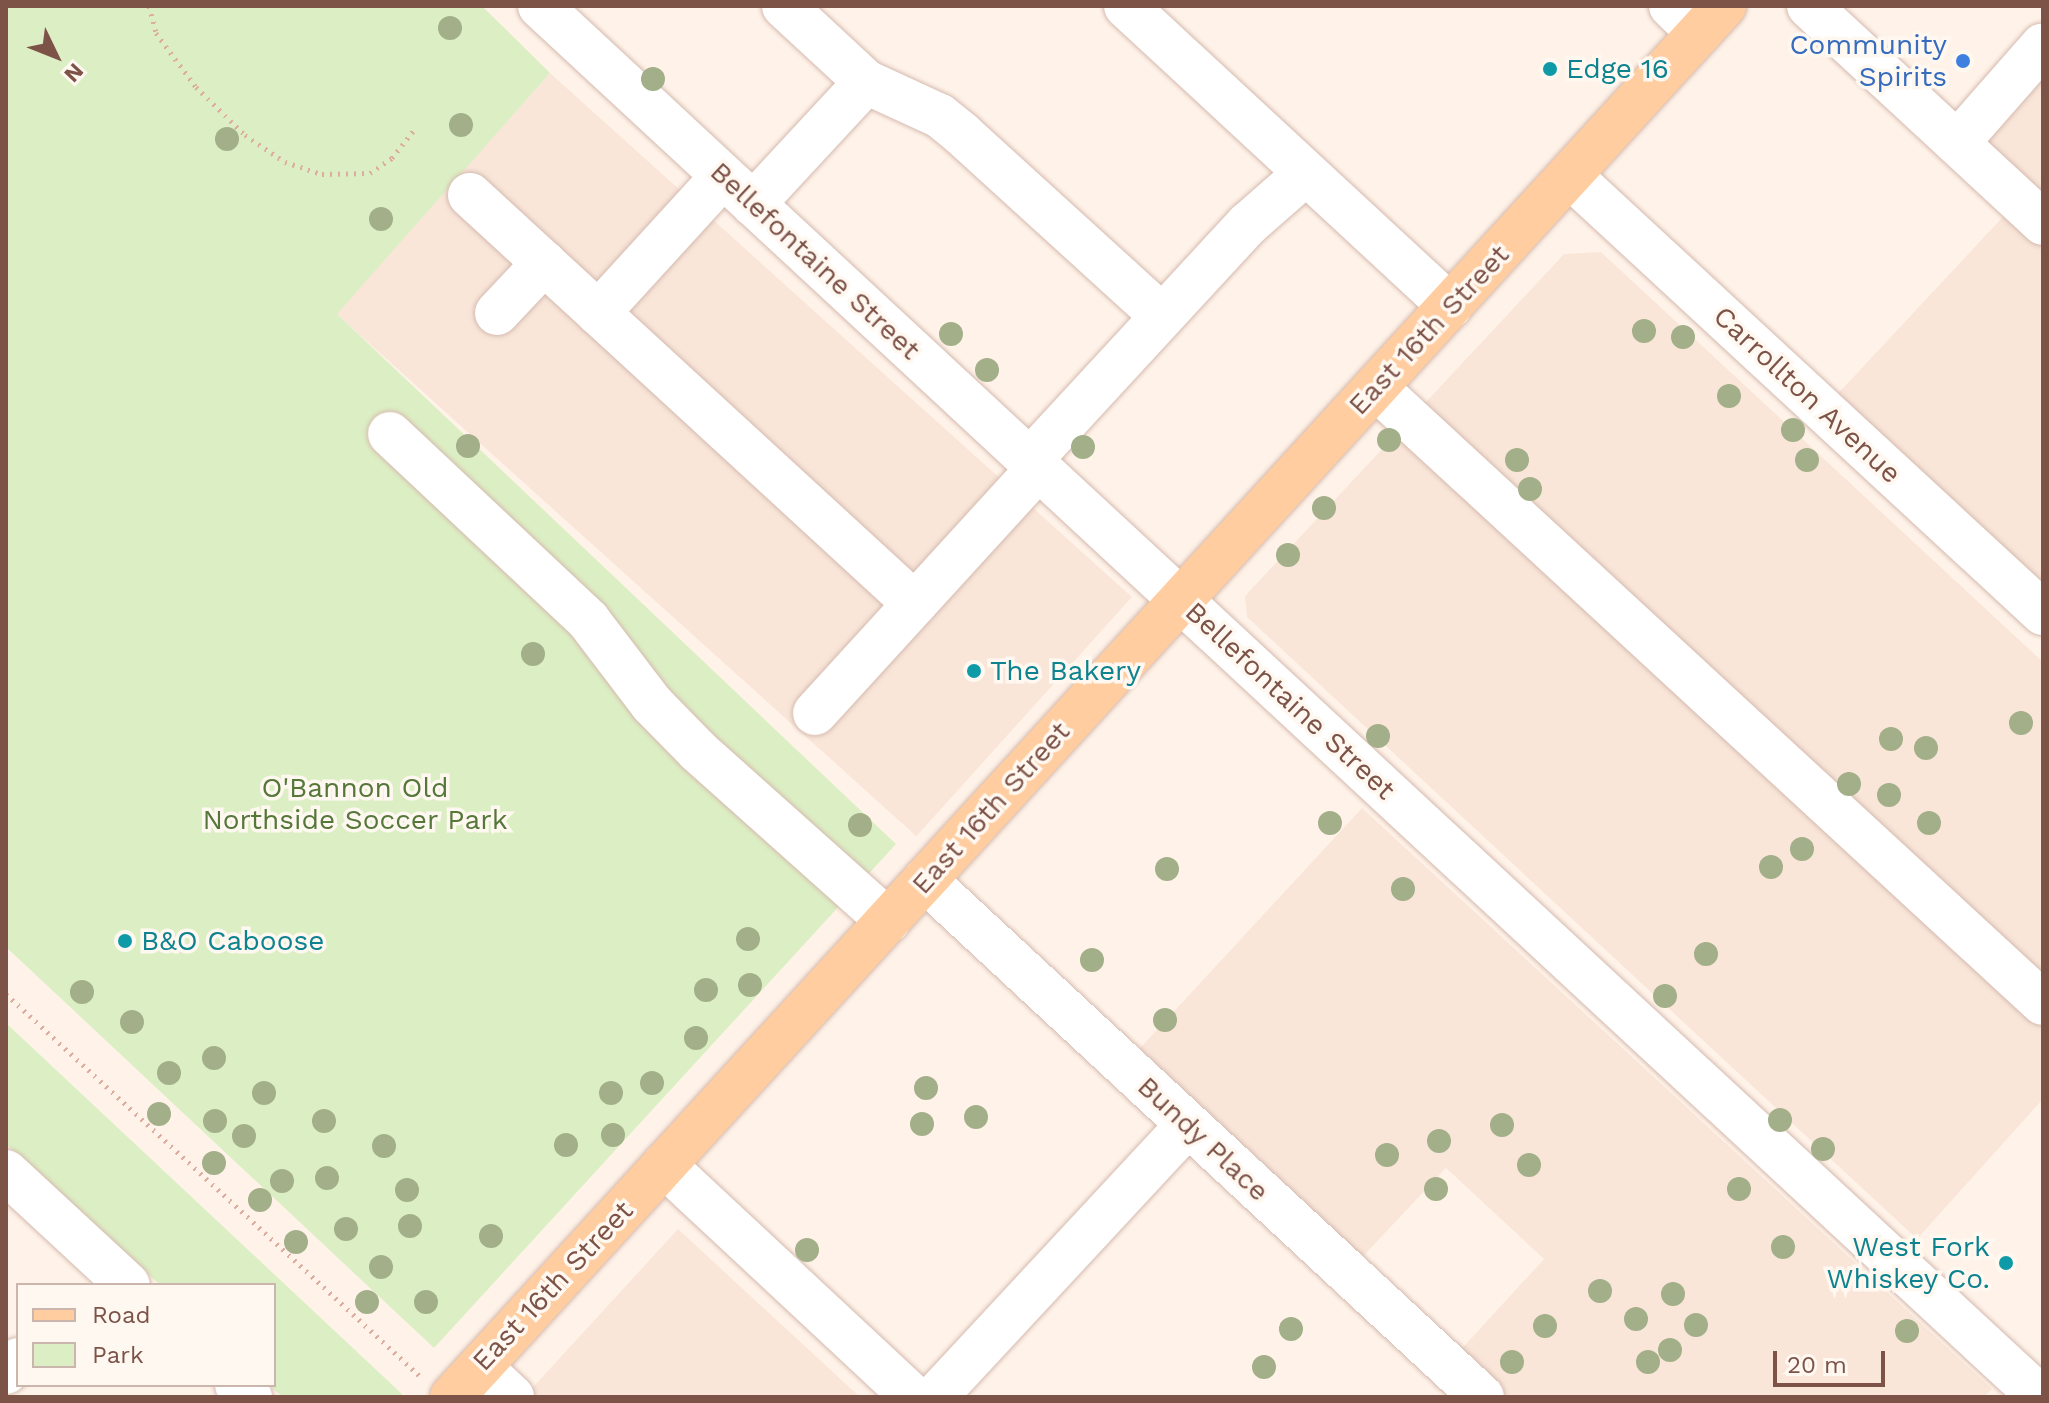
<!DOCTYPE html>
<style>
body{margin:0}
#map{position:relative;width:2049px;height:1403px;overflow:hidden;background:#fff3e9;font-family:"Work Sans",sans-serif}
div>[style]{position:absolute}
.residential>*{inset:0;background:#f9e6d9;transform-origin:0 0}
.green>*{inset:0;background:#dcefc4}
.path>*{height:5px;margin-top:-2.5px;transform-origin:0;background:repeating-linear-gradient(90deg,#ddae9f 0 2px,transparent 0 8px)}
.roads{filter:drop-shadow(0 0 2px #d5baaf) drop-shadow(0 0 2px #d5baaf)}
.minor>*{height:44px;margin:-22px;padding:0 22px;transform-origin:22px;border-radius:22px;background:#fff}
.major>*{height:44px;margin:-22px;padding:0 22px;transform-origin:22px;border-radius:22px;background:#ffcd9f}
.trees>*{width:24px;height:24px;margin:-12px;border-radius:50%;background:#a2af88}
.dots>*{width:22px;height:22px;translate:-50% -50%;box-sizing:border-box;border:4px solid #fff8f1;border-radius:50%}
span{translate:-50% -50%;white-space:nowrap;text-align:center;line-height:1.15;-webkit-text-stroke:7px #fff8f1;paint-order:stroke}
.shop-label{font-size:28px;color:#366cbe}
.right{translate:-100% -50%;text-align:right}
.culture-label{font-size:28px;color:#0d838f}
.left{translate:0 -50%;text-align:left}
.street-label{font-size:28px;color:#7d5348}
.park-label{font-size:28px;color:#557739}
.frame{position:absolute;inset:0;border:8px solid #7d5348;pointer-events:none}
.legend{position:absolute;left:16px;top:1283px;width:260px;height:104px;box-sizing:border-box;background:#fff8f1;border:2px solid #cbb6ad;margin:0;padding:10px 14px;list-style:none;font-size:24px;color:#7d5348}
.legend li{display:flex;align-items:center;gap:16px;height:40px}
.legend b{width:40px;border:2px solid #cbb6ad}
.north{position:absolute;left:16px;top:16px;width:80px;height:80px;-webkit-text-stroke:6px #fff8f1;paint-order:stroke;rotate:133deg;font-size:22px;font-weight:700;line-height:32px;text-align:center;color:#7d5348}
.north::after{content:'';display:block;margin:auto;width:28px;height:36px;background:#7d5348;clip-path:polygon(50% 0,100% 100%,50% 72%,0 100%)}
.scale{position:absolute;left:1773px;top:1351px;width:112px;height:36px;box-sizing:border-box;border:4px solid #7d5348;border-top:0;padding-left:10px;font-size:24px;line-height:28px;white-space:nowrap;color:#7d5348;-webkit-text-stroke:6px #fff8f1;paint-order:stroke}
</style>
<div id="map">
<div class="residential">
<i style="clip-path:polygon(2043px 72px,2043px 587px,1832px 400px,2013px 206px,1964px 161px)"></i>
<i style="left:550px;top:73px;width:783px;height:322px;rotate:42deg"></i>
<i style="clip-path:polygon(1601px 252px,2043px 662px,2043px 1099px,1917px 1239px,1247px 617px,1245px 596px,1564px 254px)"></i>
<i style="clip-path:polygon(1362px 808px,1992px 1389px,1984px 1397px,1499px 1397px,1455px 1356px,1544px 1259px,1446px 1168px,1354px 1266px,1130px 1059px)"></i>
<i style="clip-path:polygon(678px 1229px,860px 1397px,524px 1397px)"></i>
</div>
<div class="green">
<i style="clip-path:polygon(6px 6px,482px 6px,550px 73px,337px 314px,896px 844px,434px 1348px,6px 947px)"></i>
<i style="clip-path:polygon(6px 1023px,402px 1394px,399px 1397px,282px 1397px,269px 1385px,274px 1385px,274px 1285px,160px 1285px,6px 1144px)"></i>
</div>
<div class="path">
<i style="left:149px;top:6px;width:28px;rotate:75deg"></i>
<i style="left:156px;top:33px;width:67px;rotate:53.5deg"></i>
<i style="left:196px;top:87px;width:69px;rotate:44.4deg"></i>
<i style="left:245px;top:135px;width:48px;rotate:34deg"></i>
<i style="left:285px;top:162px;width:39px;rotate:18deg"></i>
<i style="left:322px;top:174px;width:48px;rotate:-1.2deg"></i>
<i style="left:370px;top:173px;width:27px;rotate:-34deg"></i>
<i style="left:392px;top:158px;width:37px;rotate:-52deg"></i>
<i style="left:6px;top:994px;width:563px;rotate:42.7deg"></i>
</div>
<div class="roads">
<div class="minor">
<i style="left:540px;top:6px;width:2046px;rotate:42.84deg"></i>
<i style="left:784px;top:6px;width:112px;rotate:42.8deg"></i>
<i style="left:866px;top:82px;width:81px;rotate:24.7deg"></i>
<i style="left:940px;top:116px;width:28px;rotate:39deg"></i>
<i style="left:962px;top:134px;width:270px;rotate:42.3deg"></i>
<i style="left:1126px;top:6px;width:442px;rotate:42.8deg"></i>
<i style="left:1671px;top:6px;width:39px;rotate:44deg"></i>
<i style="left:1809px;top:6px;width:319px;rotate:42.8deg"></i>
<i style="left:1957px;top:143px;width:130px;rotate:-48.7deg"></i>
<i style="left:1570px;top:176px;width:644px;rotate:42.73deg"></i>
<i style="left:470px;top:195px;width:604px;rotate:42.59deg"></i>
<i style="left:753px;top:204px;width:166px;rotate:-47.2deg"></i>
<i style="left:497px;top:313px;width:69px;rotate:-46.8deg"></i>
<i style="left:598px;top:313px;width:185px;rotate:-47.6deg"></i>
<i style="left:1376px;top:388px;width:907px;rotate:42.68deg"></i>
<i style="left:390px;top:434px;width:272px;rotate:43.2deg"></i>
<i style="left:588px;top:620px;width:106px;rotate:52.7deg"></i>
<i style="left:652px;top:704px;width:66px;rotate:45.6deg"></i>
<i style="left:698px;top:751px;width:255px;rotate:41.8deg"></i>
<i style="left:1030px;top:460px;width:321px;rotate:-47.3deg"></i>
<i style="left:1248px;top:224px;width:77px;rotate:-41.3deg"></i>
<i style="left:815px;top:713px;width:332px;rotate:-47.6deg"></i>
<i style="left:925px;top:880px;width:760px;rotate:42.87deg"></i>
<i style="left:664px;top:1165px;width:340px;rotate:43deg"></i>
<i style="left:6px;top:1172px;width:166px;rotate:42.8deg"></i>
<i style="left:480px;top:1367px;width:44px;rotate:43.2deg"></i>
<i style="left:6px;top:1372px;width:17px;rotate:-45deg"></i>
<i style="left:237px;top:1385px;width:18px;rotate:43deg"></i>
<i style="left:935px;top:1397px;width:371px;rotate:-47.1deg"></i>
</div>
<div class="major">
<i style="left:452px;top:1397px;width:1885px;rotate:-47.56deg"></i>
</div>
</div>
<div class="trees">
<i style="left:450px;top:28px"></i>
<i style="left:653px;top:79px"></i>
<i style="left:461px;top:125px"></i>
<i style="left:227px;top:139px"></i>
<i style="left:381px;top:219px"></i>
<i style="left:1644px;top:331px"></i>
<i style="left:951px;top:334px"></i>
<i style="left:1683px;top:337px"></i>
<i style="left:987px;top:370px"></i>
<i style="left:1729px;top:396px"></i>
<i style="left:1793px;top:430px"></i>
<i style="left:1389px;top:440px"></i>
<i style="left:468px;top:446px"></i>
<i style="left:1083px;top:447px"></i>
<i style="left:1517px;top:460px"></i>
<i style="left:1807px;top:460px"></i>
<i style="left:1530px;top:489px"></i>
<i style="left:1324px;top:508px"></i>
<i style="left:1288px;top:555px"></i>
<i style="left:533px;top:654px"></i>
<i style="left:2021px;top:723px"></i>
<i style="left:1378px;top:736px"></i>
<i style="left:1891px;top:739px"></i>
<i style="left:1926px;top:748px"></i>
<i style="left:1849px;top:784px"></i>
<i style="left:1889px;top:795px"></i>
<i style="left:1330px;top:823px"></i>
<i style="left:1929px;top:823px"></i>
<i style="left:860px;top:825px"></i>
<i style="left:1802px;top:849px"></i>
<i style="left:1771px;top:867px"></i>
<i style="left:1167px;top:869px"></i>
<i style="left:1403px;top:889px"></i>
<i style="left:748px;top:939px"></i>
<i style="left:1706px;top:954px"></i>
<i style="left:1092px;top:960px"></i>
<i style="left:750px;top:985px"></i>
<i style="left:706px;top:990px"></i>
<i style="left:82px;top:992px"></i>
<i style="left:1665px;top:996px"></i>
<i style="left:1165px;top:1020px"></i>
<i style="left:132px;top:1022px"></i>
<i style="left:696px;top:1038px"></i>
<i style="left:214px;top:1058px"></i>
<i style="left:169px;top:1073px"></i>
<i style="left:652px;top:1083px"></i>
<i style="left:926px;top:1088px"></i>
<i style="left:264px;top:1093px"></i>
<i style="left:611px;top:1093px"></i>
<i style="left:159px;top:1114px"></i>
<i style="left:976px;top:1117px"></i>
<i style="left:1780px;top:1120px"></i>
<i style="left:215px;top:1121px"></i>
<i style="left:324px;top:1121px"></i>
<i style="left:922px;top:1124px"></i>
<i style="left:1502px;top:1125px"></i>
<i style="left:613px;top:1135px"></i>
<i style="left:244px;top:1136px"></i>
<i style="left:1439px;top:1141px"></i>
<i style="left:566px;top:1145px"></i>
<i style="left:384px;top:1146px"></i>
<i style="left:1823px;top:1149px"></i>
<i style="left:1387px;top:1155px"></i>
<i style="left:214px;top:1163px"></i>
<i style="left:1529px;top:1165px"></i>
<i style="left:327px;top:1178px"></i>
<i style="left:282px;top:1181px"></i>
<i style="left:1436px;top:1189px"></i>
<i style="left:1739px;top:1189px"></i>
<i style="left:407px;top:1190px"></i>
<i style="left:260px;top:1200px"></i>
<i style="left:410px;top:1226px"></i>
<i style="left:346px;top:1229px"></i>
<i style="left:491px;top:1236px"></i>
<i style="left:296px;top:1242px"></i>
<i style="left:1783px;top:1247px"></i>
<i style="left:807px;top:1250px"></i>
<i style="left:381px;top:1267px"></i>
<i style="left:1600px;top:1291px"></i>
<i style="left:1673px;top:1294px"></i>
<i style="left:367px;top:1302px"></i>
<i style="left:426px;top:1302px"></i>
<i style="left:1636px;top:1319px"></i>
<i style="left:1696px;top:1325px"></i>
<i style="left:1545px;top:1326px"></i>
<i style="left:1291px;top:1329px"></i>
<i style="left:1907px;top:1331px"></i>
<i style="left:1670px;top:1350px"></i>
<i style="left:1512px;top:1362px"></i>
<i style="left:1648px;top:1362px"></i>
<i style="left:1264px;top:1367px"></i>
</div>
<div class="dots">
<i style="left:1963px;top:61px;background:#3f7fe0"></i>
<i style="left:1550px;top:69px;background:#0f9aa8"></i>
<i style="left:974px;top:671px;background:#0f9aa8"></i>
<i style="left:125px;top:941px;background:#0f9aa8"></i>
<i style="left:2006px;top:1263px;background:#0f9aa8"></i>
</div>
<div class="shop-label">
<span class="right" style="left:1947px;top:61px">Community<br>Spirits</span>
</div>
<div class="culture-label">
<span class="left" style="left:1566px;top:69px">Edge 16</span>
<span class="left" style="left:990px;top:671px">The Bakery</span>
<span class="left" style="left:141px;top:941px">B&amp;O Caboose</span>
<span class="right" style="left:1990px;top:1263px">West Fork<br>Whiskey Co.</span>
</div>
<div class="street-label">
<span style="left:815px;top:261px;rotate:43deg">Bellefontaine Street</span>
<span style="left:1429px;top:330px;rotate:-47deg">East 16th Street</span>
<span style="left:1807px;top:395px;rotate:43deg">Carrollton Avenue</span>
<span style="left:1290px;top:701px;rotate:43deg">Bellefontaine Street</span>
<span style="left:991px;top:808px;rotate:-48deg">East 16th Street</span>
<span style="left:1203px;top:1139px;rotate:43deg">Bundy Place</span>
<span style="left:553px;top:1286px;rotate:-47deg">East 16th Street</span>
</div>
<div class="park-label">
<span style="left:355px;top:804px">O'Bannon Old<br>Northside Soccer Park</span>
</div>
<div class="frame"></div>
<ul class="legend">
<li><b style="height:10px;background:#ffcd9f"></b>Road</li>
<li><b style="height:22px;background:#dcefc4"></b>Park</li>
</ul>
<div class="north">N</div>
<div class="scale">20 m</div>
</div>
